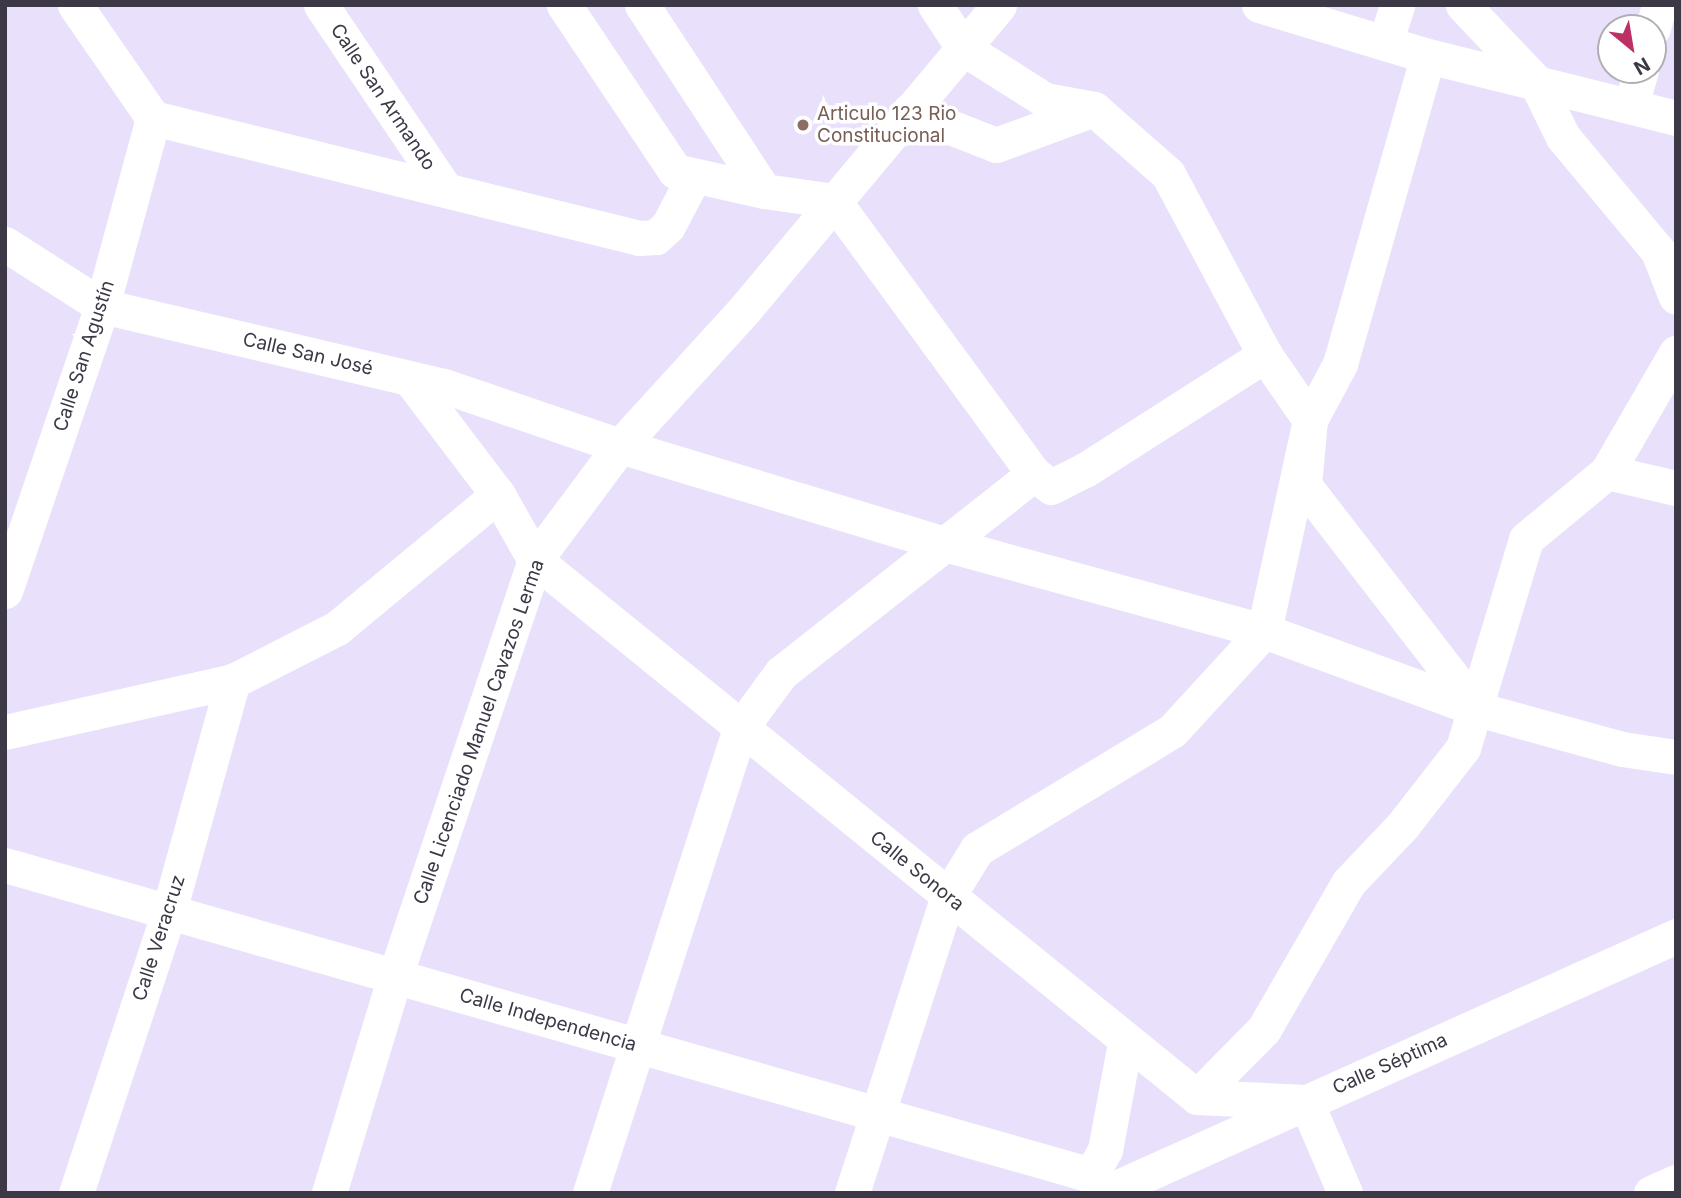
<!DOCTYPE html>
<meta charset="utf-8">
<style>
body{margin:0}
#map{position:relative;width:1681px;height:1198px;overflow:hidden;background:#e9e1fc;font-family:Inter,sans-serif}
div>[style]{position:absolute}
.minor>*{height:35px;margin:-17.5px;padding:0 17.5px;transform-origin:17.5px;border-radius:17.5px;background:#fff}
.dots>*{width:19px;height:19px;translate:-50% -50%;box-sizing:border-box;border:4px solid #fff;border-radius:50%}
span{translate:-50% -50%;white-space:nowrap;text-align:center;line-height:1.15;-webkit-text-stroke:7px #fff;paint-order:stroke}
.street-label{font-size:19px;color:#3c3845}
.education-label{font-size:19px;color:#785e54}
.left{translate:0 -50%;text-align:left}
.frame{position:absolute;inset:0;border:7px solid #3c3845;pointer-events:none}
.north{position:absolute;left:1597px;top:14px;width:70px;height:70px;box-sizing:border-box;background:#fff;border:2px solid #b1afb5;border-radius:50%;rotate:150deg;font-size:19px;font-weight:700;line-height:28px;text-align:center;color:#3c3845}
.north::after{content:'';display:block;margin:auto;width:24px;height:32px;background:#bc3066;clip-path:polygon(50% 0,100% 100%,50% 72%,0 100%)}
</style>
<div id="map">
<div class="minor">
<i style="left:75px;top:5px;width:137px;rotate:55.4deg"></i>
<i style="left:321px;top:5px;width:222px;rotate:56deg"></i>
<i style="left:564px;top:5px;width:200px;rotate:56.2deg"></i>
<i style="left:675px;top:171px;width:91px;rotate:12.7deg"></i>
<i style="left:642px;top:5px;width:222px;rotate:56.7deg"></i>
<i style="left:764px;top:191px;width:71px;rotate:8.1deg"></i>
<i style="left:834px;top:201px;width:338px;rotate:53.8deg"></i>
<i style="left:1034px;top:474px;width:21px;rotate:37deg"></i>
<i style="left:1051px;top:487px;width:38px;rotate:-27deg"></i>
<i style="left:1085px;top:470px;width:214px;rotate:-32.6deg"></i>
<i style="left:935px;top:5px;width:51px;rotate:56.9deg"></i>
<i style="left:963px;top:48px;width:97px;rotate:32.4deg"></i>
<i style="left:1045px;top:100px;width:50px;rotate:10.4deg"></i>
<i style="left:1094px;top:109px;width:98px;rotate:41.3deg"></i>
<i style="left:1168px;top:174px;width:205px;rotate:61.8deg"></i>
<i style="left:1265px;top:355px;width:79px;rotate:55.3deg"></i>
<i style="left:1310px;top:420px;width:65px;rotate:95.3deg"></i>
<i style="left:1304px;top:485px;width:283px;rotate:52.3deg"></i>
<i style="left:1259px;top:5px;width:177px;rotate:16.8deg"></i>
<i style="left:1428px;top:56px;width:256px;rotate:14deg"></i>
<i style="left:1463px;top:5px;width:106px;rotate:46.5deg"></i>
<i style="left:1536px;top:82px;width:61px;rotate:63.9deg"></i>
<i style="left:1563px;top:137px;width:148px;rotate:50.2deg"></i>
<i style="left:1658px;top:251px;width:49px;rotate:68.6deg"></i>
<i style="left:1653px;top:28px;width:24px;rotate:-75deg"></i>
<i style="left:1385px;top:43px;width:40px;rotate:-72deg"></i>
<i style="left:1631px;top:105px;width:36px;rotate:-74deg"></i>
<i style="left:909px;top:111px;width:93px;rotate:21.3deg"></i>
<i style="left:996px;top:145px;width:104px;rotate:-20.2deg"></i>
<i style="left:153px;top:118px;width:501px;rotate:13.87deg"></i>
<i style="left:639px;top:238px;width:17px;rotate:-3deg"></i>
<i style="left:656px;top:237px;width:16px;rotate:-43deg"></i>
<i style="left:668px;top:226px;width:54px;rotate:-62.5deg"></i>
<i style="left:5px;top:244px;width:115px;rotate:32.6deg"></i>
<i style="left:102px;top:306px;width:351px;rotate:13.2deg"></i>
<i style="left:444px;top:386px;width:186px;rotate:18.8deg"></i>
<i style="left:620px;top:446px;width:339px;rotate:16.8deg"></i>
<i style="left:945px;top:544px;width:331px;rotate:15.3deg"></i>
<i style="left:1264px;top:631px;width:227px;rotate:20.1deg"></i>
<i style="left:1477px;top:709px;width:150px;rotate:15.4deg"></i>
<i style="left:1622px;top:749px;width:55px;rotate:8.4deg"></i>
<i style="left:410px;top:379px;width:146px;rotate:52.8deg"></i>
<i style="left:498px;top:495px;width:75px;rotate:60.4deg"></i>
<i style="left:535px;top:560px;width:852px;rotate:39.05deg"></i>
<i style="left:1197px;top:1097px;width:109px;rotate:2.6deg"></i>
<i style="left:1306px;top:1102px;width:99px;rotate:66.8deg"></i>
<i style="left:1607px;top:472px;width:71px;rotate:13.1deg"></i>
<i style="left:5px;top:591px;width:301px;rotate:-71.2deg"></i>
<i style="left:102px;top:306px;width:195px;rotate:-74.8deg"></i>
<i style="left:5px;top:732px;width:234px;rotate:-12.6deg"></i>
<i style="left:233px;top:681px;width:117px;rotate:-27deg"></i>
<i style="left:337px;top:628px;width:209px;rotate:-39.6deg"></i>
<i style="left:5px;top:865px;width:1129px;rotate:15.93deg"></i>
<i style="left:1197px;top:1097px;width:95px;rotate:-45.4deg"></i>
<i style="left:1264px;top:1029px;width:170px;rotate:-60deg"></i>
<i style="left:1349px;top:882px;width:79px;rotate:-46.5deg"></i>
<i style="left:1403px;top:825px;width:98px;rotate:-52.1deg"></i>
<i style="left:1463px;top:748px;width:218px;rotate:-73.2deg"></i>
<i style="left:1526px;top:539px;width:105px;rotate:-39.6deg"></i>
<i style="left:1607px;top:472px;width:138px;rotate:-59.9deg"></i>
<i style="left:76px;top:1193px;width:297px;rotate:-71.7deg"></i>
<i style="left:169px;top:911px;width:239px;rotate:-74.5deg"></i>
<i style="left:329px;top:1193px;width:227px;rotate:-73.1deg"></i>
<i style="left:395px;top:976px;width:439px;rotate:-71.4deg"></i>
<i style="left:535px;top:560px;width:142px;rotate:-53.3deg"></i>
<i style="left:620px;top:446px;width:185px;rotate:-47.6deg"></i>
<i style="left:745px;top:309px;width:396px;rotate:-50.1deg"></i>
<i style="left:590px;top:1193px;width:488px;rotate:-72.1deg"></i>
<i style="left:740px;top:729px;width:69px;rotate:-53.8deg"></i>
<i style="left:781px;top:673px;width:322px;rotate:-38.2deg"></i>
<i style="left:852px;top:1193px;width:312px;rotate:-72.1deg"></i>
<i style="left:948px;top:896px;width:55px;rotate:-58.3deg"></i>
<i style="left:977px;top:849px;width:228px;rotate:-31.2deg"></i>
<i style="left:1172px;top:731px;width:136px;rotate:-47.4deg"></i>
<i style="left:1264px;top:631px;width:216px;rotate:-77.7deg"></i>
<i style="left:1310px;top:420px;width:64px;rotate:-61.8deg"></i>
<i style="left:1340px;top:364px;width:320px;rotate:-74.1deg"></i>
<i style="left:1102px;top:1193px;width:21px;rotate:-121deg"></i>
<i style="left:1091px;top:1175px;width:29px;rotate:-61deg"></i>
<i style="left:1105px;top:1150px;width:109px;rotate:-79.4deg"></i>
<i style="left:1105px;top:1193px;width:626px;rotate:-24.23deg"></i>
<i style="left:1651px;top:1193px;width:27px;rotate:-24deg"></i>
</div>
<div class="dots">
<i style="left:803px;top:125px;background:#8d6e63"></i>
</div>
<div class="street-label">
<span style="left:383px;top:97px;rotate:56deg">Calle San Armando</span>
<span style="left:308px;top:354px;rotate:13deg">Calle San José</span>
<span style="left:84px;top:356px;rotate:-72deg">Calle San Agustín</span>
<span style="left:479px;top:732px;rotate:-71deg">Calle Licenciado Manuel Cavazos Lerma</span>
<span style="left:917px;top:871px;rotate:39deg">Calle Sonora</span>
<span style="left:159px;top:938px;rotate:-72deg">Calle Veracruz</span>
<span style="left:548px;top:1020px;rotate:16deg">Calle Independencia</span>
<span style="left:1390px;top:1064px;rotate:-24deg">Calle Séptima</span>
</div>
<div class="education-label">
<span class="left" style="left:817px;top:125px">Articulo 123 Rio<br>Constitucional</span>
</div>
<div class="frame"></div>
<div class="north">N</div>
</div>
